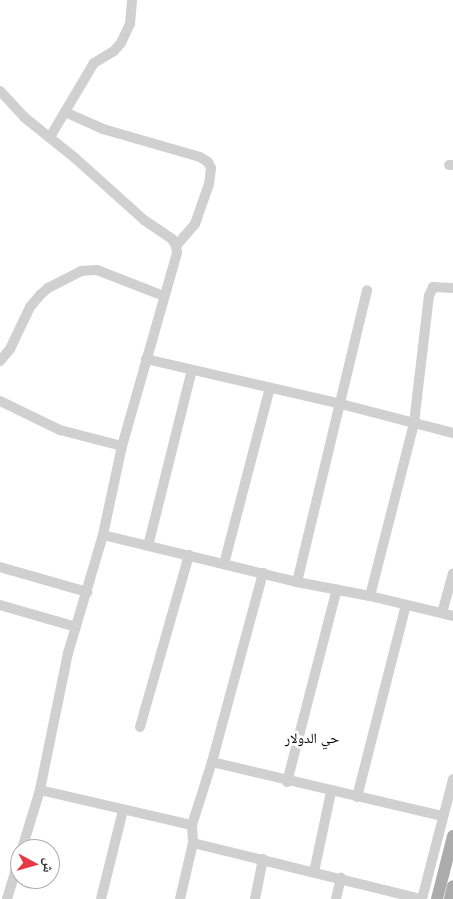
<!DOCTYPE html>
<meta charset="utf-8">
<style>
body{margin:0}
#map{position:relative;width:453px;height:899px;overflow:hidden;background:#fff;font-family:Poppins,"Noto Naskh Arabic",sans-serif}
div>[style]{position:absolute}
.minor>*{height:10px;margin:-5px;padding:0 5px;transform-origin:5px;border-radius:5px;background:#d0d0d0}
.major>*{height:12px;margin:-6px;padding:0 6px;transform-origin:6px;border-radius:6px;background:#ababab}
span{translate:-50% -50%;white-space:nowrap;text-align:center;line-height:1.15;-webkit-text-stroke:5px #fff;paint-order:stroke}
.neighbourhood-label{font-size:14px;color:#000}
.north{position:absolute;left:10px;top:839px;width:50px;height:50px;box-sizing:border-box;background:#fff;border:1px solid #adadad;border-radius:50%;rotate:96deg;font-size:14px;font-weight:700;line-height:20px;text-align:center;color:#333}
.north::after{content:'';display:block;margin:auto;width:18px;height:22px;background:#e63946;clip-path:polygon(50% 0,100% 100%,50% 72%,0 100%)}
</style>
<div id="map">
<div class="minor">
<i style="left:0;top:91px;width:35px;rotate:47deg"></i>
<i style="left:24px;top:117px;width:65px;rotate:38.8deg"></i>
<i style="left:75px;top:158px;width:93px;rotate:41.9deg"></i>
<i style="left:144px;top:220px;width:34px;rotate:34deg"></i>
<i style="left:172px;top:239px;width:8px;rotate:60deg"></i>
<i style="left:176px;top:246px;width:7px;rotate:82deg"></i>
<i style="left:177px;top:253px;width:201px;rotate:105.9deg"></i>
<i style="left:122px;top:446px;width:91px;rotate:102.1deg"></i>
<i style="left:103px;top:535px;width:123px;rotate:106.5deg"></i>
<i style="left:68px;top:653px;width:140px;rotate:101.6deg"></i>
<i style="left:40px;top:790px;width:62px;rotate:107deg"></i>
<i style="left:65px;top:112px;width:42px;rotate:24.1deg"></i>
<i style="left:103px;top:129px;width:101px;rotate:16.1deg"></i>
<i style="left:200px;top:157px;width:9px;rotate:32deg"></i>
<i style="left:208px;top:162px;width:7px;rotate:63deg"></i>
<i style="left:211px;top:168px;width:16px;rotate:97deg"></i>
<i style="left:209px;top:184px;width:42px;rotate:109.3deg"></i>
<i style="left:195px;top:224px;width:29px;rotate:131deg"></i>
<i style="left:50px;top:137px;width:86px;rotate:-59.3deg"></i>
<i style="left:94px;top:63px;width:23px;rotate:-31deg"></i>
<i style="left:114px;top:51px;width:11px;rotate:-49deg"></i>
<i style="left:121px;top:43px;width:21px;rotate:-65deg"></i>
<i style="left:130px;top:24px;width:24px;rotate:-85deg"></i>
<i style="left:449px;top:165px;width:4px"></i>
<i style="left:146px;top:359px;width:200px;rotate:13deg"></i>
<i style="left:341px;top:404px;width:116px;rotate:14.5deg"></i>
<i style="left:0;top:361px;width:16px;rotate:-50deg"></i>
<i style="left:10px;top:349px;width:47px;rotate:-64.5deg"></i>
<i style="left:30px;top:307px;width:16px;rotate:-50deg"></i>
<i style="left:40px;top:295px;width:11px;rotate:-41deg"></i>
<i style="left:48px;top:288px;width:37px;rotate:-27deg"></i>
<i style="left:81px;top:271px;width:16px;rotate:-4deg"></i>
<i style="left:97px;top:270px;width:72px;rotate:21.2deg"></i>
<i style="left:0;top:401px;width:67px;rotate:25.8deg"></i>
<i style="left:60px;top:430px;width:64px;rotate:14.5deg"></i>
<i style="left:103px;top:535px;width:200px;rotate:13.6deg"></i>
<i style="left:297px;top:582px;width:74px;rotate:10.9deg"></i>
<i style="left:370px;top:596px;width:85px;rotate:13.5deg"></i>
<i style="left:148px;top:546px;width:181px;rotate:-76deg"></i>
<i style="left:224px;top:564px;width:182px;rotate:-75.4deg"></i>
<i style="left:0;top:567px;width:91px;rotate:16deg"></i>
<i style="left:297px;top:582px;width:300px;rotate:-76.5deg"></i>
<i style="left:370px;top:596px;width:179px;rotate:-75.7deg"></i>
<i style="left:414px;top:423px;width:128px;rotate:-83.3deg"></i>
<i style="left:429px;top:296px;width:10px;rotate:-66deg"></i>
<i style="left:433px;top:287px;width:20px;rotate:3deg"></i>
<i style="left:0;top:605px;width:79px;rotate:16.1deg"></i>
<i style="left:442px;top:613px;width:41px;rotate:-74.6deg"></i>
<i style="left:140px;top:727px;width:179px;rotate:-74.1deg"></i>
<i style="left:212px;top:762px;width:237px;rotate:13.2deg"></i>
<i style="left:287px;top:782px;width:199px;rotate:-75.5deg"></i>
<i style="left:40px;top:790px;width:156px;rotate:13deg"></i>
<i style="left:357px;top:797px;width:198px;rotate:-75.7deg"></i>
<i style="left:193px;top:843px;width:235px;rotate:13.8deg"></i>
<i style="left:314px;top:872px;width:82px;rotate:-78deg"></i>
<i style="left:7px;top:899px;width:45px;rotate:-73.2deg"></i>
<i style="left:101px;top:899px;width:92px;rotate:-76.1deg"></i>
<i style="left:180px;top:899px;width:57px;rotate:-76.9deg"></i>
<i style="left:193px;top:843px;width:18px;rotate:-93deg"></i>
<i style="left:192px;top:825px;width:66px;rotate:-72.4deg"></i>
<i style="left:212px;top:762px;width:196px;rotate:-74.9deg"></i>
<i style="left:255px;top:899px;width:41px;rotate:-78.7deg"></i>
<i style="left:336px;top:899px;width:22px;rotate:-77deg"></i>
<i style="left:422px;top:899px;width:124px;rotate:-75.5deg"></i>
</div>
<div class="major">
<i style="left:437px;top:899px;width:65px;rotate:-75.7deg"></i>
<i style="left:450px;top:899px;width:13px;rotate:-77deg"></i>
</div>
<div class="neighbourhood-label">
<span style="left:312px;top:738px">حي الدولار</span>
</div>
<div class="north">ش</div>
</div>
